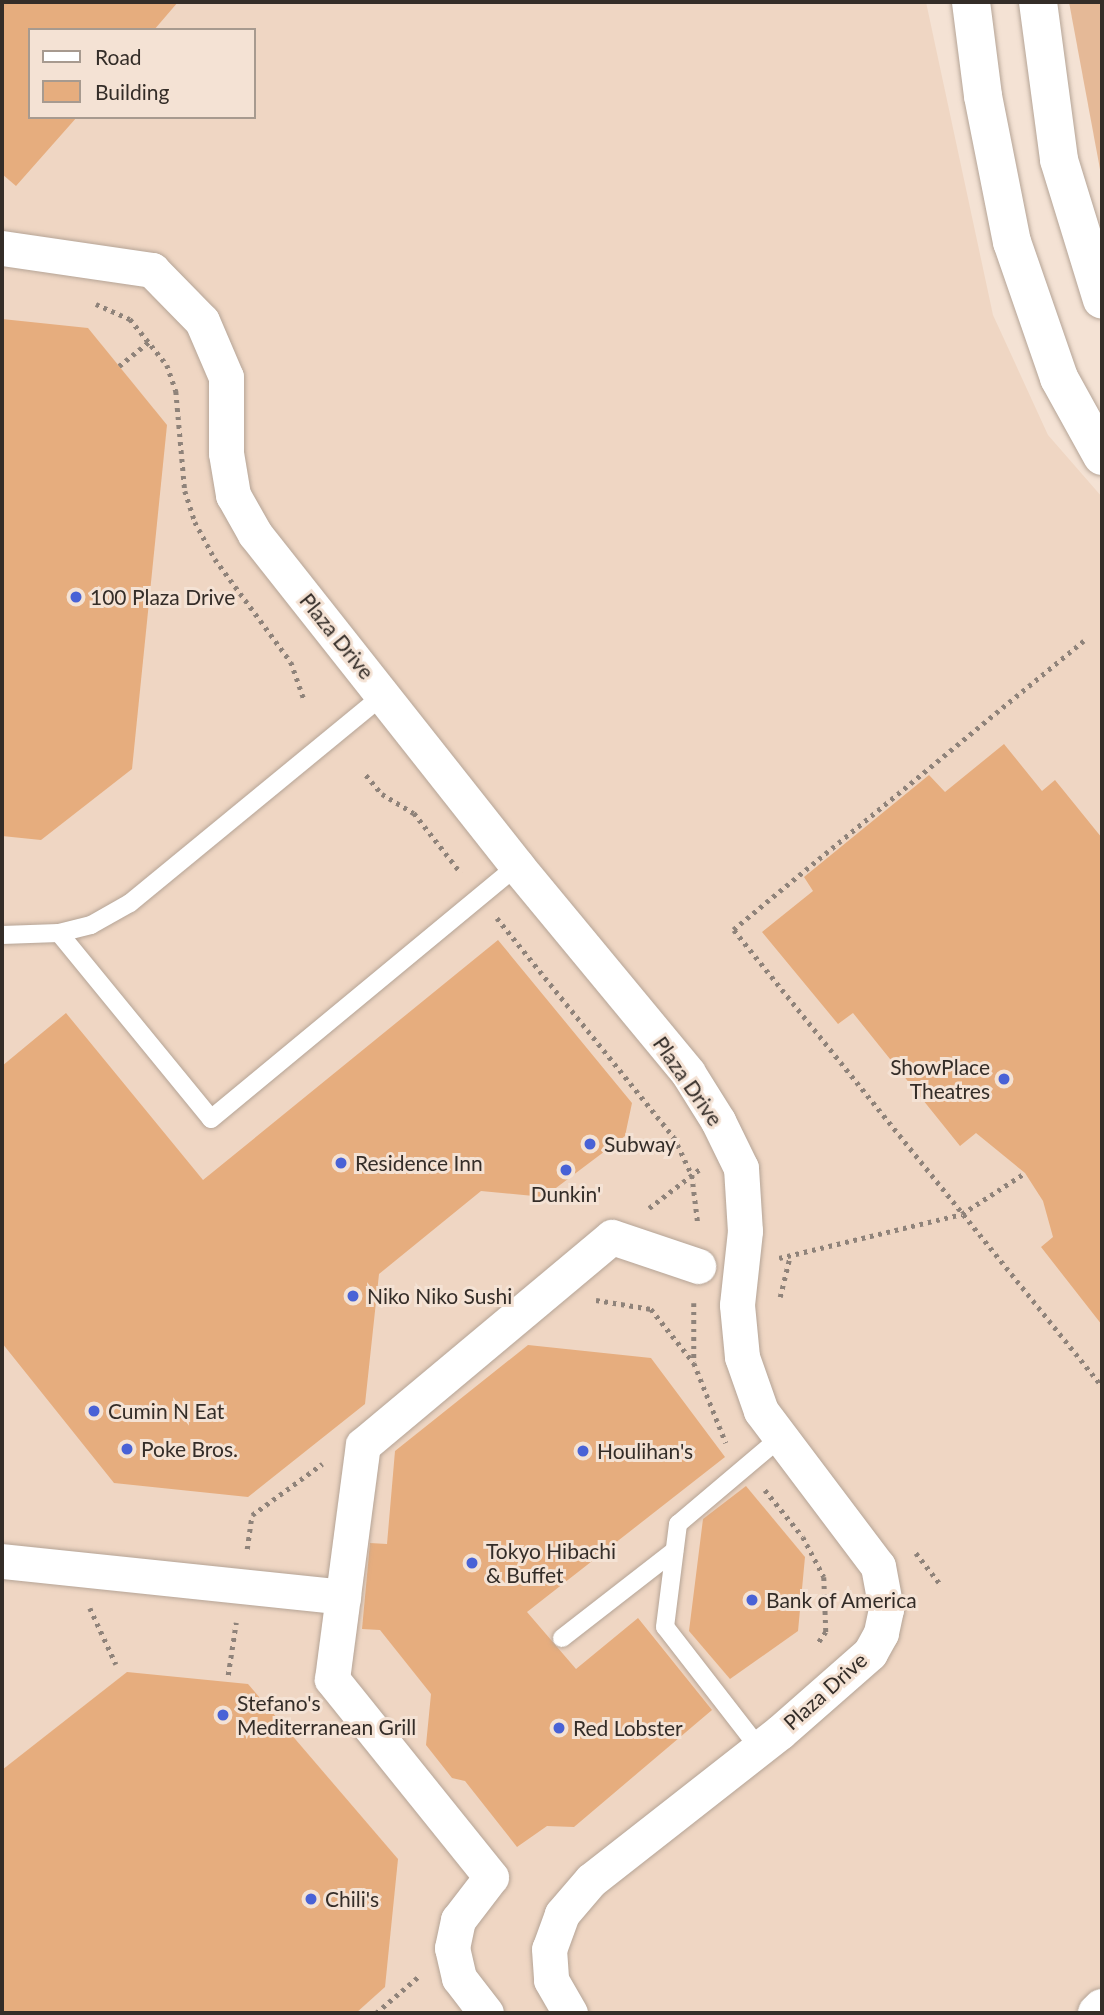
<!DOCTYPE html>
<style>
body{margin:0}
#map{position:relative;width:1104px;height:2015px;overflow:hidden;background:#f4e2d4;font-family:Lato,sans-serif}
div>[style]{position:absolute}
.built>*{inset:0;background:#efd6c3}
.green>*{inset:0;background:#e5b997}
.building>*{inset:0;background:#e6ad7e}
.path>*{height:4.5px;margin-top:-2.25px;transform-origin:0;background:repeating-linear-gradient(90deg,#8f837a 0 3.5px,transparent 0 8.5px)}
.roads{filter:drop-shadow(0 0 2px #b5a496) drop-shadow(0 0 2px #b5a496)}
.lane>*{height:18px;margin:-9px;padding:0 9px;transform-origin:9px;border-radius:9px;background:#fff}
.street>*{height:35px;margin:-17.5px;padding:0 17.5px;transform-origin:17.5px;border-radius:17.5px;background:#fff}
.secondary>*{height:38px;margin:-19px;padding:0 19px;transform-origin:19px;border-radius:19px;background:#fff}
.primary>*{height:38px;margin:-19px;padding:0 19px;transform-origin:19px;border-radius:19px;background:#fff}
.dots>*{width:19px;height:19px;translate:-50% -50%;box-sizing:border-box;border:4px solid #f4e2d4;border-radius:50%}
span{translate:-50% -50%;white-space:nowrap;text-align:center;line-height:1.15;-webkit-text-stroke:6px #f4e2d4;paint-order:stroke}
.poi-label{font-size:21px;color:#342d28}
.left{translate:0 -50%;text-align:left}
.right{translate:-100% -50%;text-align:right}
.street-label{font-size:21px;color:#342d28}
.frame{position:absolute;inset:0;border:4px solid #342d28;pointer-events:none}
.legend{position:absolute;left:28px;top:28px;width:228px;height:91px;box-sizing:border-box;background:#f4e2d4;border:2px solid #a79a8f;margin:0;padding:9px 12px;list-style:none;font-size:21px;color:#342d28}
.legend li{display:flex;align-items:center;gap:14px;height:35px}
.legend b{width:35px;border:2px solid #a79a8f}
</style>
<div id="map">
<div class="built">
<i style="clip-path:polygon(evenodd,2px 2px,926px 2px,993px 315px,1048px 435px,1102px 497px,1102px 2013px,2px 2013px,2px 2px,30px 30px,254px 30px,254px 117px,30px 117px,30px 30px)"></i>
</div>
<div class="green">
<i style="clip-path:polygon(1069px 2px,1102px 2px,1102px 180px)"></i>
</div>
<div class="building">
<i style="clip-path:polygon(2px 2px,178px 2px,154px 30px,30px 30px,30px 117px,77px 117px,16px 186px,2px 174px)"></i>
<i style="clip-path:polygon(2px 319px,88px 328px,167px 425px,132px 769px,41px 840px,2px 836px)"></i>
<i style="clip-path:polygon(1004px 744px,1042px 791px,1055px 780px,1102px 838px,1102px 1325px,1041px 1247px,1053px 1237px,1043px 1201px,1025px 1173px,976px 1133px,960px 1146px,853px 1013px,838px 1024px,762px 932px,813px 891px,804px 877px,929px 775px,945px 792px)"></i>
<i style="clip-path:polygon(498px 940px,632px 1103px,625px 1136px,544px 1197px,481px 1191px,379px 1274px,365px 1404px,248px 1497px,114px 1483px,2px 1343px,2px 1066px,66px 1013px,203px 1180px)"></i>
<i style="clip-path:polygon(528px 1345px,651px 1358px,725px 1457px,527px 1612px,576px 1669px,638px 1618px,712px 1710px,574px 1827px,547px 1826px,517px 1847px,465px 1781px,452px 1778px,426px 1745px,431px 1694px,380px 1630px,362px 1629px,370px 1543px,387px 1544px,395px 1451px)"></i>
<i style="clip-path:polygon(746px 1486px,805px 1557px,798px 1631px,730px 1679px,689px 1631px,703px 1519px)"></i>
<i style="clip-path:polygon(127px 1672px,248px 1684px,398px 1859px,385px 1987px,356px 2013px,2px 2013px,2px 1770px)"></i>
</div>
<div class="path">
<i style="left:96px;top:304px;width:37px;rotate:24deg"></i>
<i style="left:130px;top:319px;width:59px;rotate:51.2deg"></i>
<i style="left:167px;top:365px;width:28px;rotate:71deg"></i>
<i style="left:176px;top:391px;width:100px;rotate:84.9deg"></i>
<i style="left:185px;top:491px;width:33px;rotate:72deg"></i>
<i style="left:195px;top:522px;width:42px;rotate:61.6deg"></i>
<i style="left:215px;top:559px;width:128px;rotate:53.6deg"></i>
<i style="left:291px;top:662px;width:42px;rotate:70.7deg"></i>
<i style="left:119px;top:366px;width:38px;rotate:-39deg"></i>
<i style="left:1084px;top:641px;width:454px;rotate:140.5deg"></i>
<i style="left:734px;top:930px;width:586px;rotate:51.1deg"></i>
<i style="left:366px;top:775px;width:25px;rotate:50deg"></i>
<i style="left:382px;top:794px;width:37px;rotate:31deg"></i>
<i style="left:414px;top:813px;width:76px;rotate:51.9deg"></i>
<i style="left:497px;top:918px;width:282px;rotate:51.1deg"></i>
<i style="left:674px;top:1137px;width:42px;rotate:64.7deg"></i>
<i style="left:692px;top:1175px;width:49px;rotate:83deg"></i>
<i style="left:649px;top:1208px;width:64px;rotate:-37.4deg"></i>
<i style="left:779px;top:1258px;width:188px;rotate:-13.5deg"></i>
<i style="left:962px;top:1214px;width:75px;rotate:-33.1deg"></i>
<i style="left:780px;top:1297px;width:42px;rotate:-76.3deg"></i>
<i style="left:596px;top:1300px;width:56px;rotate:9.3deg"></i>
<i style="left:651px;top:1309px;width:69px;rotate:51.5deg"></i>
<i style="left:694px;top:1363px;width:86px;rotate:68.2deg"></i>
<i style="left:694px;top:1303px;width:57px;rotate:90deg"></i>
<i style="left:765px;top:1490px;width:60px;rotate:51deg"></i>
<i style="left:803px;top:1537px;width:45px;rotate:62.3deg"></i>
<i style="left:824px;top:1577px;width:55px;rotate:87.9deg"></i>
<i style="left:826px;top:1632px;width:16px;rotate:125deg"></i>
<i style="left:247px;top:1549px;width:34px;rotate:-82deg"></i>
<i style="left:252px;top:1515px;width:87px;rotate:-36.1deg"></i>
<i style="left:916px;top:1553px;width:41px;rotate:52deg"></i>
<i style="left:90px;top:1608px;width:62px;rotate:65.1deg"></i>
<i style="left:228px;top:1675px;width:53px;rotate:-81.3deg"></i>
<i style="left:376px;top:2013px;width:55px;rotate:-40.6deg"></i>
</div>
<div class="roads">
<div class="lane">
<i style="left:59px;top:933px;width:240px;rotate:50.7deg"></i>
<i style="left:211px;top:1119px;width:397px;rotate:-39.6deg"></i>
<i style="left:2px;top:935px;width:57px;rotate:-2deg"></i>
<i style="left:59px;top:933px;width:33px;rotate:-14deg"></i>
<i style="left:91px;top:925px;width:45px;rotate:-29.4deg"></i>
<i style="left:130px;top:903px;width:329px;rotate:-39.4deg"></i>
<i style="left:562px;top:1638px;width:142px;rotate:-37.8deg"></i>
<i style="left:759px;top:1748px;width:153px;rotate:-127.8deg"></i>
<i style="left:665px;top:1627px;width:104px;rotate:-82.8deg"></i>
<i style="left:678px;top:1524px;width:135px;rotate:-40.2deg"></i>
</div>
<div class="street">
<i style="left:2px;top:248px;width:152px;rotate:8.3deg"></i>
<i style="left:152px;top:270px;width:71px;rotate:45.6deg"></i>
<i style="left:202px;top:321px;width:61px;rotate:66.8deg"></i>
<i style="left:226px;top:377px;width:76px;rotate:90deg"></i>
<i style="left:226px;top:453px;width:43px;rotate:80.5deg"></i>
<i style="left:233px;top:495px;width:45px;rotate:60.6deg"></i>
<i style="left:255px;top:534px;width:423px;rotate:51.7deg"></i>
<i style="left:517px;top:866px;width:268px;rotate:50.4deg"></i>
<i style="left:688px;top:1073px;width:57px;rotate:58deg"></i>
<i style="left:718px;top:1121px;width:52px;rotate:63.9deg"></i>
<i style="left:741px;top:1168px;width:63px;rotate:86.4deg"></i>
<i style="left:745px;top:1231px;width:74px;rotate:96.2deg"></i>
<i style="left:737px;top:1305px;width:52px;rotate:84.5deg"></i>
<i style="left:742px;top:1357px;width:57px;rotate:70.6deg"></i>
<i style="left:761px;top:1411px;width:194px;rotate:53deg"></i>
<i style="left:878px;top:1566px;width:44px;rotate:79.5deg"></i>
<i style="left:886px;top:1609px;width:25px;rotate:102deg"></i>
<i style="left:881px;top:1633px;width:23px;rotate:119deg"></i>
<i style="left:870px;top:1653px;width:120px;rotate:138.7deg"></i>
<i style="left:780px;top:1732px;width:240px;rotate:141.9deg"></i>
<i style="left:591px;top:1880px;width:45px;rotate:130.5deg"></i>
<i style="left:562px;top:1914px;width:37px;rotate:110deg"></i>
<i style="left:549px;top:1949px;width:31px;rotate:86deg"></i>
<i style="left:551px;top:1980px;width:38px;rotate:60deg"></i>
<i style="left:2px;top:1561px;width:343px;rotate:6deg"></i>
<i style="left:486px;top:2013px;width:44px;rotate:-127.6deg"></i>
<i style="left:459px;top:1978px;width:31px;rotate:-103deg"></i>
<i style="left:452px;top:1948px;width:29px;rotate:-78deg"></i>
<i style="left:458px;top:1920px;width:54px;rotate:-52.5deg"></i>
<i style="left:491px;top:1877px;width:254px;rotate:-128.8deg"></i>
<i style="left:332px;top:1679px;width:236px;rotate:-82.5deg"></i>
<i style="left:363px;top:1445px;width:324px;rotate:-39.9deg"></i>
<i style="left:612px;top:1237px;width:91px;rotate:18.6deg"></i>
</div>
<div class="secondary">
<i style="left:1097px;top:2013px;width:7px;rotate:-45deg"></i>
</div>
<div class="primary">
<i style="left:971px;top:2px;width:95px;rotate:82.7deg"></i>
<i style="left:983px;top:96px;width:149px;rotate:78.8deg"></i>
<i style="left:1012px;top:242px;width:144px;rotate:70.9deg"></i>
<i style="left:1059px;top:378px;width:89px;rotate:61.1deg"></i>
<i style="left:1038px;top:2px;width:159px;rotate:82.4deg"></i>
<i style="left:1059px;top:160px;width:146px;rotate:72.9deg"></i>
</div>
</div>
<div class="dots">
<i style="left:76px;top:597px;background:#4962d6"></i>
<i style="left:1004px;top:1079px;background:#4962d6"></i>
<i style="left:590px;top:1144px;background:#4962d6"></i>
<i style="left:341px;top:1163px;background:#4962d6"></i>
<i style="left:566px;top:1170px;background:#4962d6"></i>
<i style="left:353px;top:1296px;background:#4962d6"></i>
<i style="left:94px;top:1411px;background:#4962d6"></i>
<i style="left:127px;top:1449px;background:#4962d6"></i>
<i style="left:583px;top:1451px;background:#4962d6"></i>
<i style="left:472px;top:1563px;background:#4962d6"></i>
<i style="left:752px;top:1600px;background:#4962d6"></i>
<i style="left:223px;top:1715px;background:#4962d6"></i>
<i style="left:559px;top:1728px;background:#4962d6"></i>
<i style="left:311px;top:1899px;background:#4962d6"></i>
</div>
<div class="poi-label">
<span class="left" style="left:90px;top:597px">100 Plaza Drive</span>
<span class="right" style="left:990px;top:1079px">ShowPlace<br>Theatres</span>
<span class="left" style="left:604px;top:1144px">Subway</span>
<span class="left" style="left:355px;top:1163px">Residence Inn</span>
<span style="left:566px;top:1194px">Dunkin'</span>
<span class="left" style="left:367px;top:1296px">Niko Niko Sushi</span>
<span class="left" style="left:108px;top:1411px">Cumin N Eat</span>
<span class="left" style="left:141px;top:1449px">Poke Bros.</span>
<span class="left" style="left:597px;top:1451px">Houlihan's</span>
<span class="left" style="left:486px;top:1563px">Tokyo Hibachi<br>&amp; Buffet</span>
<span class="left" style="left:766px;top:1600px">Bank of America</span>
<span class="left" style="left:237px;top:1715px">Stefano's<br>Mediterranean Grill</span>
<span class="left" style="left:573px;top:1728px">Red Lobster</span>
<span class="left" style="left:325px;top:1899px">Chili's</span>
</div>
<div class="street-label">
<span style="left:337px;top:636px;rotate:51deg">Plaza Drive</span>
<span style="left:688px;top:1081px;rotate:55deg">Plaza Drive</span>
<span style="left:825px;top:1691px;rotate:-42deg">Plaza Drive</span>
</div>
<div class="frame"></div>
<ul class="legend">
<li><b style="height:9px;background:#fff"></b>Road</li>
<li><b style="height:19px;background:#e6ad7e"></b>Building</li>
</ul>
</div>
